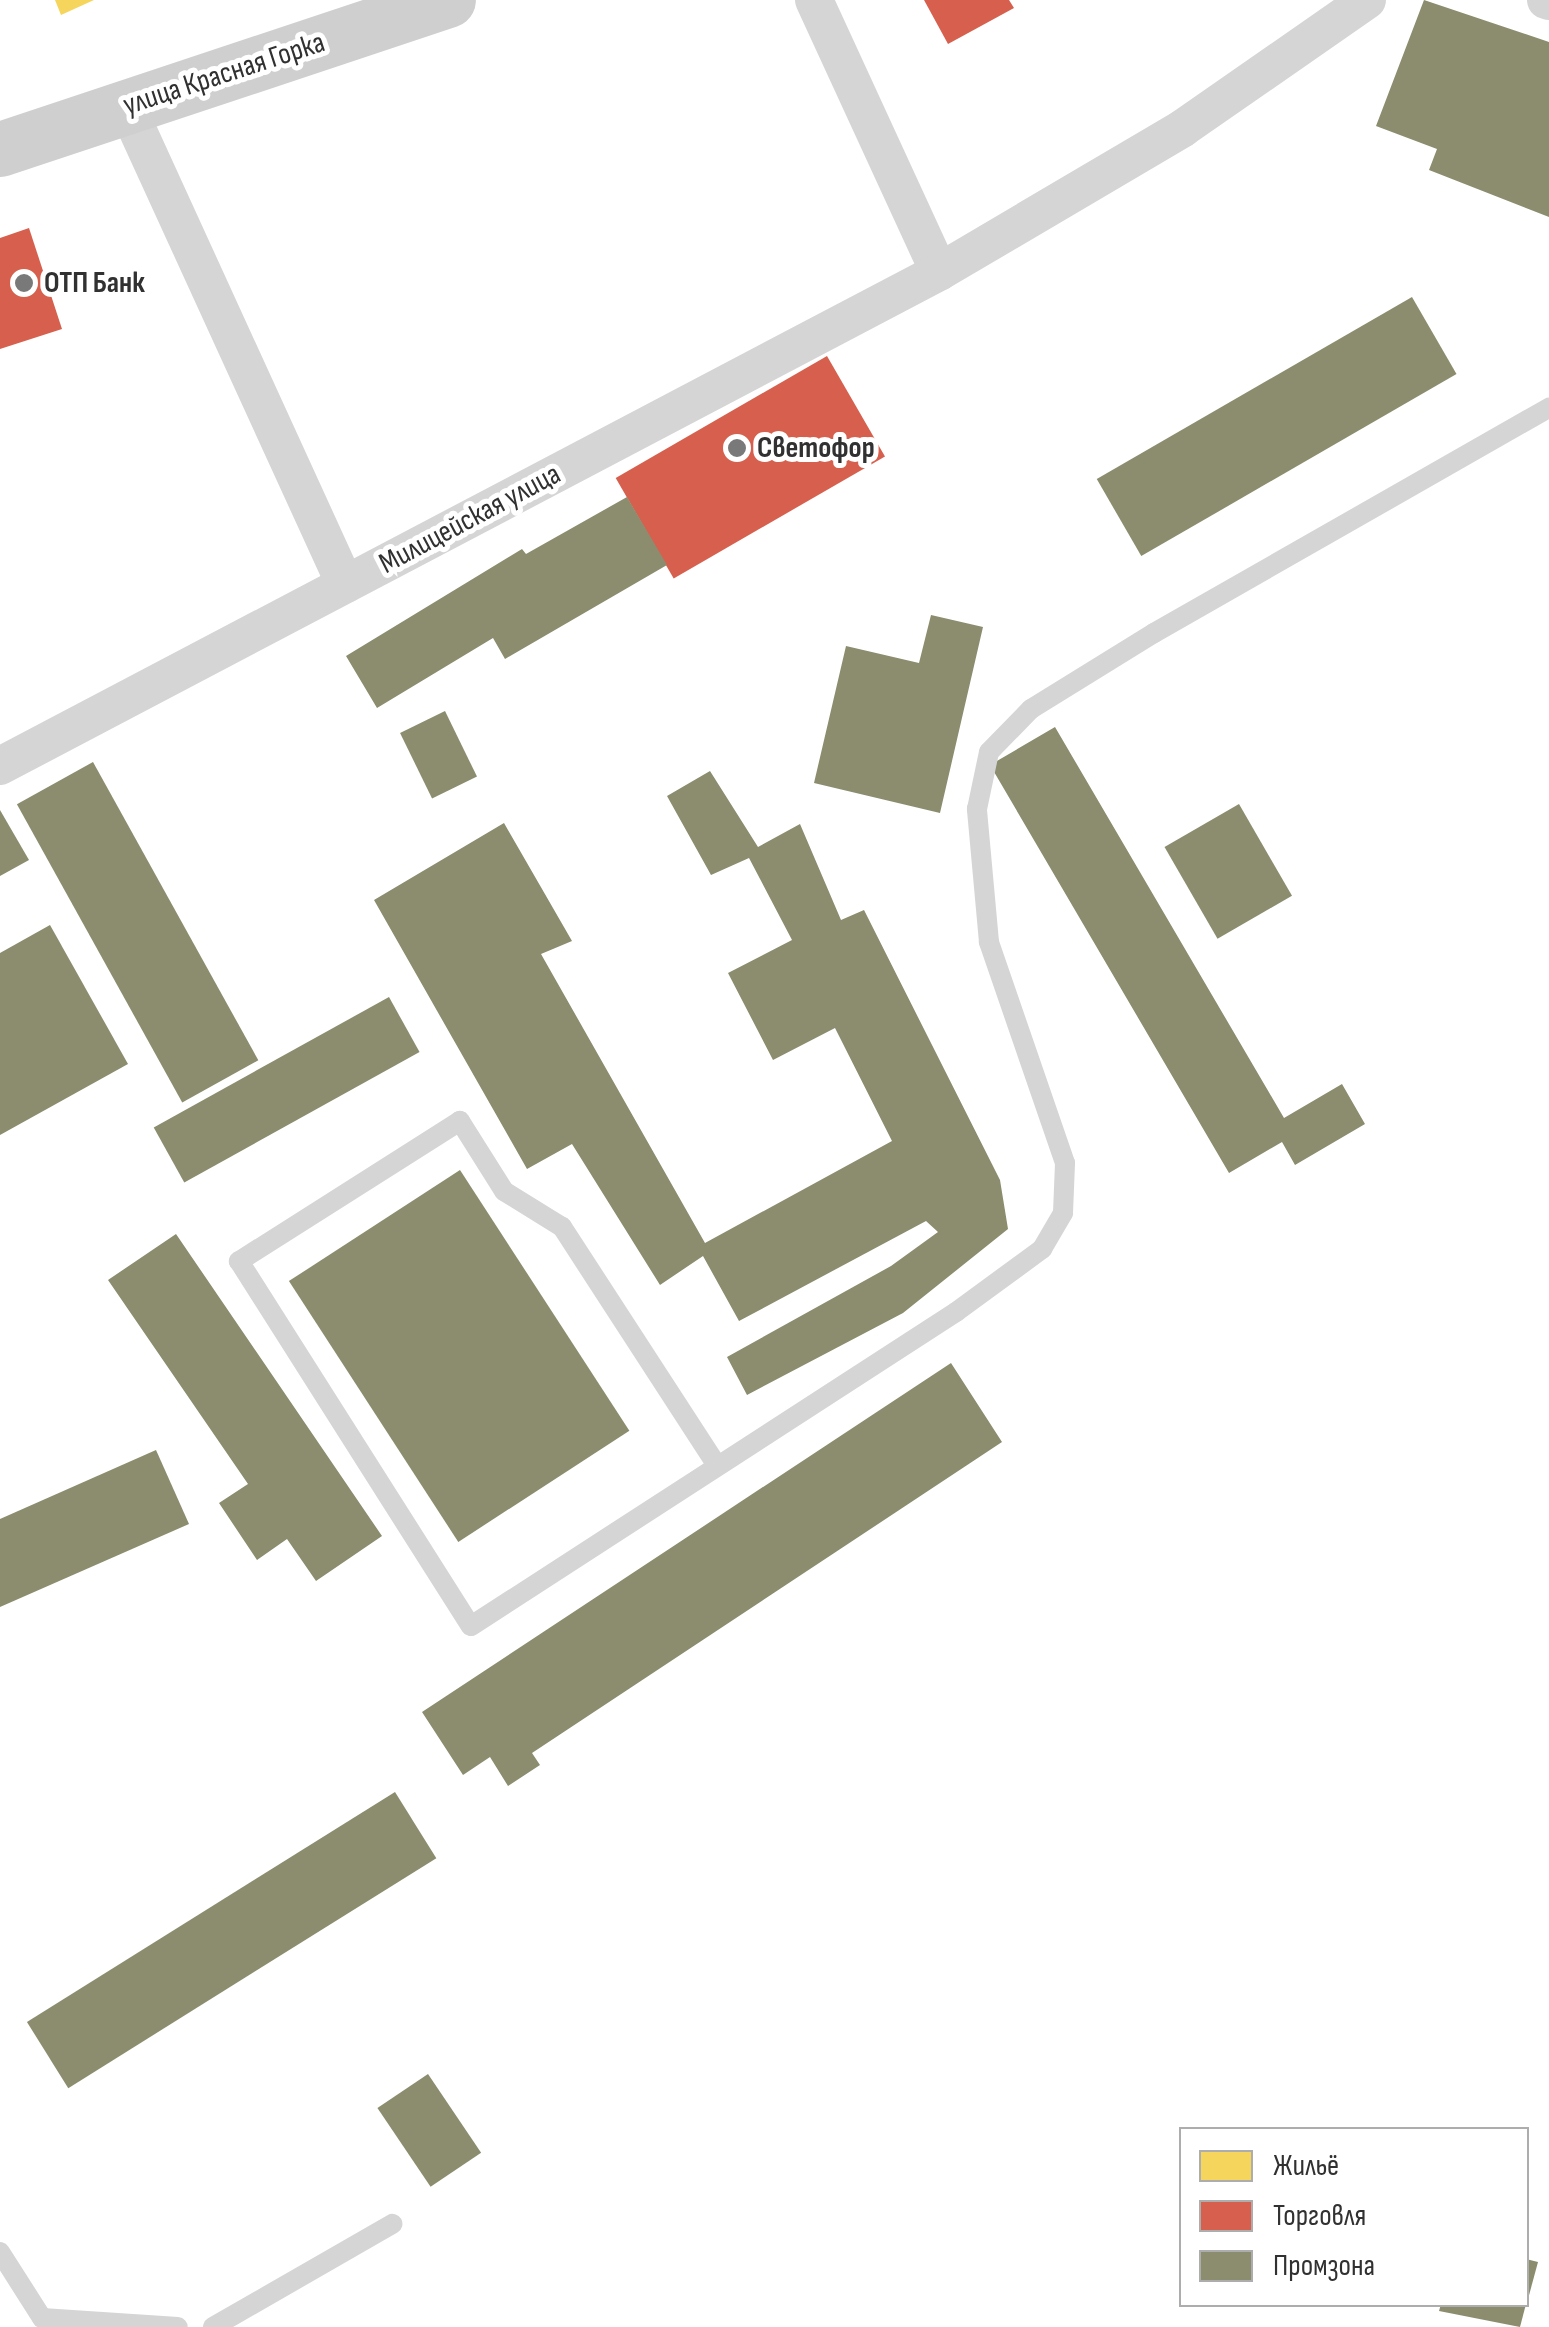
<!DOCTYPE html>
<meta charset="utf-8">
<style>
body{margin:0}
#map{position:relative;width:1549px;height:2327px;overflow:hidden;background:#fff;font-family:"Sofia Sans Condensed",sans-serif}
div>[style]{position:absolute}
.homes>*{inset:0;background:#f6d55c}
.shops>*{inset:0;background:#d6604d;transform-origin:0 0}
.industry>*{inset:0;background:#8c8c6e;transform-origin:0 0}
.lane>*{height:20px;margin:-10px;padding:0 10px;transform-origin:10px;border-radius:10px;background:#d5d5d5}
.street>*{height:38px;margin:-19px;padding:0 19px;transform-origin:19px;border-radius:19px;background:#d5d5d5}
.secondary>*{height:55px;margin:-27.5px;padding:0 27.5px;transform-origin:27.5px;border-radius:27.5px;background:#cfcfcf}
.dots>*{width:28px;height:28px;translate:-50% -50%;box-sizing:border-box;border:5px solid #fff;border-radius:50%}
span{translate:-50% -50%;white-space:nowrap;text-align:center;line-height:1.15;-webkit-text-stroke:10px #fff;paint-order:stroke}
.street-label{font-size:30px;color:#313131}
.poi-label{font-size:30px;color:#313131;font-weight:700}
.left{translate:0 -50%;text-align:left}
.legend{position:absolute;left:1179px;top:2127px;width:350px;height:180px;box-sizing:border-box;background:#fff;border:2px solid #adadad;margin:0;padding:12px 18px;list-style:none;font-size:30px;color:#313131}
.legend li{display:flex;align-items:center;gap:20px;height:50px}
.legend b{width:50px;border:2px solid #adadad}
</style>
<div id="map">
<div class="homes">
<i style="clip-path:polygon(55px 0,94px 0,61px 15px)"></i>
</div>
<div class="shops">
<i style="clip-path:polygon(924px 0,1009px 0,1014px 8px,948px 44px)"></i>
<i style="clip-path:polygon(29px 228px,62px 329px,0 349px,0 238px)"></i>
<i style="left:827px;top:356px;width:116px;height:244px;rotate:60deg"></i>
</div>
<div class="industry">
<i style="clip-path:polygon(1424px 0,1549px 42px,1549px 217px,1429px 170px,1437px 149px,1376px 126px)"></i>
<i style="left:1412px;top:297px;width:89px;height:364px;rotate:60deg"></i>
<i style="clip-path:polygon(627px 497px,667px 565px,505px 659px,493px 638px,377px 708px,346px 656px,522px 549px,526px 554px)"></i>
<i style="clip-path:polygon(931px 615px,983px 627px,940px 813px,814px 783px,846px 646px,919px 663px)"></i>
<i style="left:445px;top:711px;width:73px;height:50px;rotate:64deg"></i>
<i style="clip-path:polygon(1055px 727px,1284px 1118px,1342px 1084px,1365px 1124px,1295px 1165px,1282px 1142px,1229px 1173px,990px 765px)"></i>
<i style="left:93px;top:762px;width:341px;height:87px;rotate:61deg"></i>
<i style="clip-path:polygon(710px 771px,758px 847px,800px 824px,841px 920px,864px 910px,1000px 1180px,1008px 1229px,903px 1313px,747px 1395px,727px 1357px,891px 1266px,938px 1232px,926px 1221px,739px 1321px,703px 1256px,660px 1285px,572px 1144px,527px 1169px,374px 900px,504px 823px,572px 941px,541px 954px,705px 1243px,892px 1141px,835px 1028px,773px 1060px,728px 973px,792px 940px,749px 858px,711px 875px,667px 796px)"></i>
<i style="left:1239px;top:804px;width:106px;height:86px;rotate:60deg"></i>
<i style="clip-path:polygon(0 810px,29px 860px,0 876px)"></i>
<i style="clip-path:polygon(50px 925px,128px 1064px,0 1135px,0 953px)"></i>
<i style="left:389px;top:997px;width:63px;height:269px;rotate:61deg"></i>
<i style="left:460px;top:1170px;width:311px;height:204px;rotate:57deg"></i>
<i style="clip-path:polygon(176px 1234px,382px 1536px,316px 1581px,287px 1539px,257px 1560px,219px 1503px,248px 1484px,108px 1280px)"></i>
<i style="clip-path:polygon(951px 1363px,1002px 1442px,532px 1753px,540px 1765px,508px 1786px,490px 1757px,463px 1775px,422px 1712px)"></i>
<i style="clip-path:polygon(156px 1450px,189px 1524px,0 1607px,0 1519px)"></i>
<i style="left:395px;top:1792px;width:78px;height:434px;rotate:58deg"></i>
<i style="left:428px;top:2074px;width:95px;height:61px;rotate:56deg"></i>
<i style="clip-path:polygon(1526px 2259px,1538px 2262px,1528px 2299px,1526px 2299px)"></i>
<i style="clip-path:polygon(1441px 2304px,1526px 2304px,1520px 2327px,1439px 2311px)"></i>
</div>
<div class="lane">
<i style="left:716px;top:1464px;width:283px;rotate:-123deg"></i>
<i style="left:562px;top:1227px;width:68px;rotate:-148.2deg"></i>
<i style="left:504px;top:1191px;width:83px;rotate:-122.2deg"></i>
<i style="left:460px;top:1121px;width:262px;rotate:147.6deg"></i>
<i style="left:239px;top:1261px;width:432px;rotate:57.6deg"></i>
<i style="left:471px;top:1626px;width:578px;rotate:-32.92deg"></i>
<i style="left:956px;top:1312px;width:107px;rotate:-36.2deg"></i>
<i style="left:1042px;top:1249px;width:42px;rotate:-59.7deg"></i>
<i style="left:1063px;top:1213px;width:50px;rotate:-87.7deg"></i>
<i style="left:1065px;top:1163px;width:234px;rotate:-109deg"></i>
<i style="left:989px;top:942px;width:134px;rotate:-95.2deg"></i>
<i style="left:977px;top:809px;width:58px;rotate:-78.1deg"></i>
<i style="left:989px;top:752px;width:60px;rotate:-45.7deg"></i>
<i style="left:1031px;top:709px;width:145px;rotate:-31.7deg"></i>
<i style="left:1154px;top:633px;width:455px;rotate:-29.7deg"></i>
<i style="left:0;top:2252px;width:78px;rotate:57.5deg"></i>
<i style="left:42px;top:2318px;width:136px;rotate:3.8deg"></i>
<i style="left:213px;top:2327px;width:207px;rotate:-29.9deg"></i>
</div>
<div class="street">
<i style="left:814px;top:0;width:299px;rotate:65.3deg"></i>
<i style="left:1546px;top:0;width:3px;rotate:18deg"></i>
<i style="left:126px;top:105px;width:527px;rotate:65.43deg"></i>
<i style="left:0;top:766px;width:1061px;rotate:-27.75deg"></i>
<i style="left:939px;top:272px;width:283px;rotate:-30.5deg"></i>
<i style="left:1183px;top:128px;width:224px;rotate:-34.8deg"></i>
</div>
<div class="secondary">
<i style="left:0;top:149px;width:472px;rotate:-18.4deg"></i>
</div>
<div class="dots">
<i style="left:24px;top:283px;background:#797979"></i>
<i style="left:737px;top:448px;background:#797979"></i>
</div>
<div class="street-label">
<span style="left:224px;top:74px;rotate:-18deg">улица Красная Горка</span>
<span style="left:470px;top:519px;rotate:-28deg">Милицейская улица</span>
</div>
<div class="poi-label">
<span class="left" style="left:44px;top:283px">ОТП Банк</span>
<span class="left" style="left:757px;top:448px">Светофор</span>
</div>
<ul class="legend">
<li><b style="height:28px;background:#f6d55c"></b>Жильё</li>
<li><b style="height:28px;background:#d6604d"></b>Торговля</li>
<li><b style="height:28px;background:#8c8c6e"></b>Промзона</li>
</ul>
</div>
